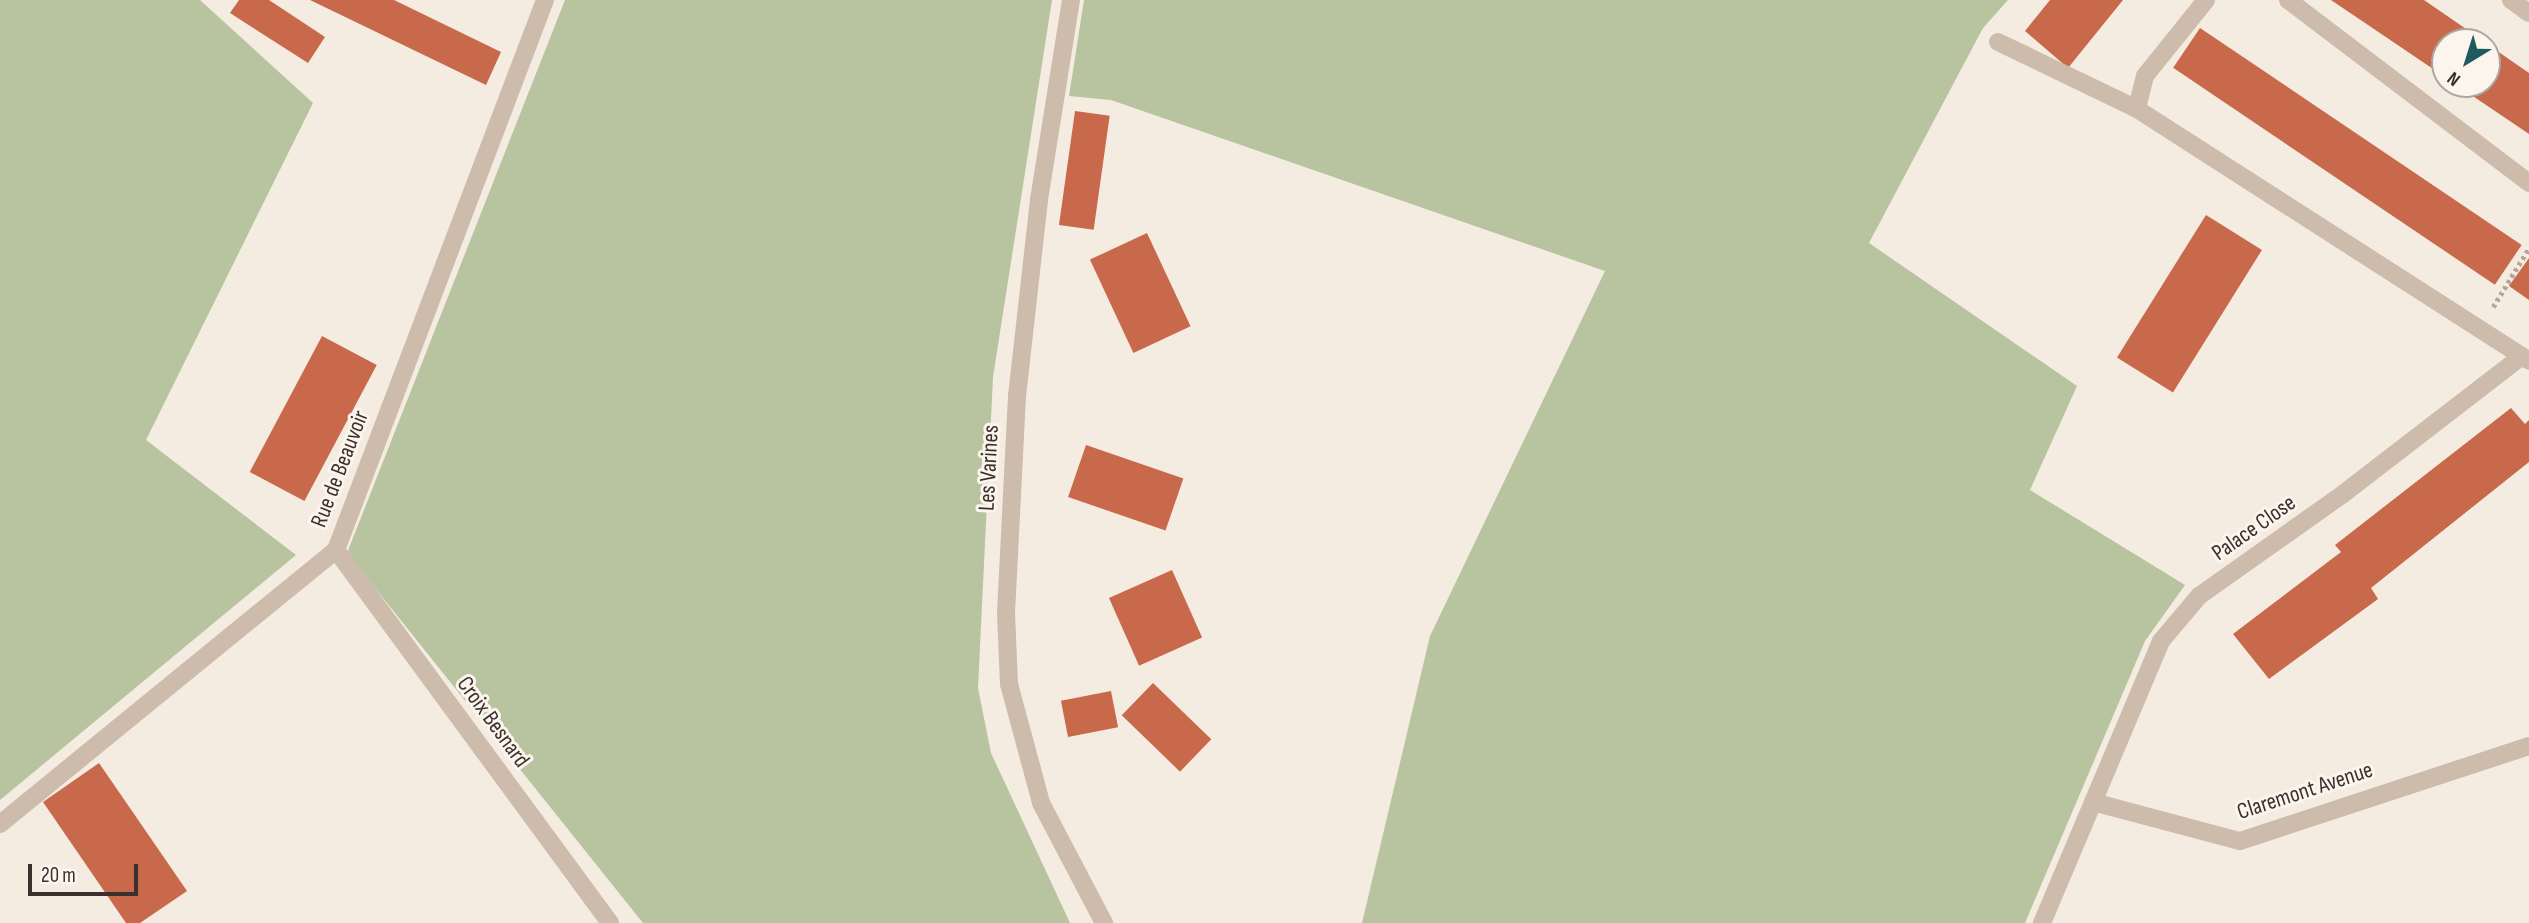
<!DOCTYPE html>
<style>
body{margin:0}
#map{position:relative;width:2529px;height:923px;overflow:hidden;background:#f4ebe1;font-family:"Sofia Sans Condensed",sans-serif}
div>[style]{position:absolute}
.green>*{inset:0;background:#b8c4a0}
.building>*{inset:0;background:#c8694b;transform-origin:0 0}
.path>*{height:4.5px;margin-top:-2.25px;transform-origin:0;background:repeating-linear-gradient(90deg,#b9a596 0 3.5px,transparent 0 7px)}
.street>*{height:18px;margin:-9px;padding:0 9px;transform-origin:9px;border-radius:9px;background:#cdbbac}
span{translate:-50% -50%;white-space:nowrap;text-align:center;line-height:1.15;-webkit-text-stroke:6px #fbf5ee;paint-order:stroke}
.street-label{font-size:23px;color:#3b302b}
.north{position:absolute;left:2431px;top:28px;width:70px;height:70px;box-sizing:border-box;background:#fbf5ee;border:2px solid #aea6a0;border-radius:50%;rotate:218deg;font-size:19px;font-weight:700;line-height:28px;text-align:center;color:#3b302b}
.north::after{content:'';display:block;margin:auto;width:24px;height:32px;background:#1f5a5e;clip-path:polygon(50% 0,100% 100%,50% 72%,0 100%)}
.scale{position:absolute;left:28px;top:864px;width:110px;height:32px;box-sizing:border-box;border:4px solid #3b302b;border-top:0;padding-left:9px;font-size:21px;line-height:24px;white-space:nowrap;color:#3b302b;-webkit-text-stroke:5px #fbf5ee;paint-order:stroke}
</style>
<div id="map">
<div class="green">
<i style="clip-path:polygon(0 0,200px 0,313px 103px,146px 440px,296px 555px,0 800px)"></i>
<i style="clip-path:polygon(565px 0,1052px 0,993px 377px,978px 688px,991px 753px,1070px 923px,643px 923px,347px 553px)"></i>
<i style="clip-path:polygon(1084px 0,2008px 0,1983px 28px,1869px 243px,2077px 386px,2030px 490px,2185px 585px,2145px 641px,2025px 923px,1362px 923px,1430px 636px,1605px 271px,1111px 100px,1069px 96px)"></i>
</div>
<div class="building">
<i style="clip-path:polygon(239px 0,269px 0,325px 37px,308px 63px,230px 13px)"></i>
<i style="clip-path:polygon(310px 0,394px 0,501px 52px,486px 85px)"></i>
<i style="clip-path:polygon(2050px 0,2123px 0,2068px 68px,2025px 31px)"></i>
<i style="clip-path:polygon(2331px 0,2424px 0,2485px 42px,2445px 42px,2445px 77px)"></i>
<i style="left:2200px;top:28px;width:388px;height:48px;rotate:34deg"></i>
<i style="clip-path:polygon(2487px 44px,2529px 73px,2529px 134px,2455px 84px,2487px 84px)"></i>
<i style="left:1075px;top:111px;width:35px;height:115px;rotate:8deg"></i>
<i style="left:2206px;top:215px;width:66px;height:168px;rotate:32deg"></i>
<i style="left:1147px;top:233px;width:103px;height:63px;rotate:65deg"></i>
<i style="clip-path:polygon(2529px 258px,2529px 300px,2509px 286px)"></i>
<i style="left:322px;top:336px;width:62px;height:154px;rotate:28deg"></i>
<i style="clip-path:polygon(2511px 408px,2525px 424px,2529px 420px,2529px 462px,2371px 588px,2378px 599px,2269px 679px,2233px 634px,2341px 552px,2335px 545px)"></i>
<i style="left:1086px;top:445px;width:103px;height:55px;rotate:19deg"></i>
<i style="left:1172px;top:570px;width:74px;height:69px;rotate:66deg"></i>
<i style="left:1153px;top:683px;width:81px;height:45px;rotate:44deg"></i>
<i style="left:1111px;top:691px;width:37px;height:51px;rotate:79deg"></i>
<i style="clip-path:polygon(99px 763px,187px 891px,140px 923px,126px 923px,43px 802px)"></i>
</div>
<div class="path">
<i style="left:2493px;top:307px;width:69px;rotate:-58.6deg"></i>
</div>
<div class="street">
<i style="left:1071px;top:0;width:203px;rotate:99.1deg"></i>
<i style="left:1039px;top:200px;width:197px;rotate:96.4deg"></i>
<i style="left:1017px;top:396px;width:217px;rotate:92.9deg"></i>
<i style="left:1006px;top:613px;width:71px;rotate:87.6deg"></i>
<i style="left:1009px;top:684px;width:123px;rotate:74.9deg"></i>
<i style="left:1041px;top:803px;width:136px;rotate:62.3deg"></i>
<i style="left:2206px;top:0;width:97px;rotate:128.8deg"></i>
<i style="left:2145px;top:76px;width:34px;rotate:104deg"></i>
<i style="left:2137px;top:109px;width:466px;rotate:32.7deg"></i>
<i style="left:2288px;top:0;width:303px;rotate:37.2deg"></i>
<i style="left:2511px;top:0;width:22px;rotate:36deg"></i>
<i style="left:1998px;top:42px;width:154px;rotate:25.7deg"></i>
<i style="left:336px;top:550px;width:463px;rotate:53.7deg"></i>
<i style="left:2093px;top:802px;width:152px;rotate:14.9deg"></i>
<i style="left:2240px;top:841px;width:304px;rotate:-18.2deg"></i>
<i style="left:0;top:824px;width:434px;rotate:-39.2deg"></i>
<i style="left:336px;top:550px;width:588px;rotate:-69.19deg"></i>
<i style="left:2042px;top:923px;width:306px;rotate:-67.1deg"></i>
<i style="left:2161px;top:641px;width:59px;rotate:-49.8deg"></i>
<i style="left:2199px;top:596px;width:176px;rotate:-35.3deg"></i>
<i style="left:2343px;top:494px;width:225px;rotate:-37.6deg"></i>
</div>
<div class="street-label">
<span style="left:989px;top:468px;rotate:-87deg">Les Varines</span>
<span style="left:340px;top:469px;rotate:-69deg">Rue de Beauvoir</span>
<span style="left:2254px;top:528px;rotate:-35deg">Palace Close</span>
<span style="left:493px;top:722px;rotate:54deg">Croix Besnard</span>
<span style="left:2305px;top:791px;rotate:-18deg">Claremont Avenue</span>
</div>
<div class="north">N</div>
<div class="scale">20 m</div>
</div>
